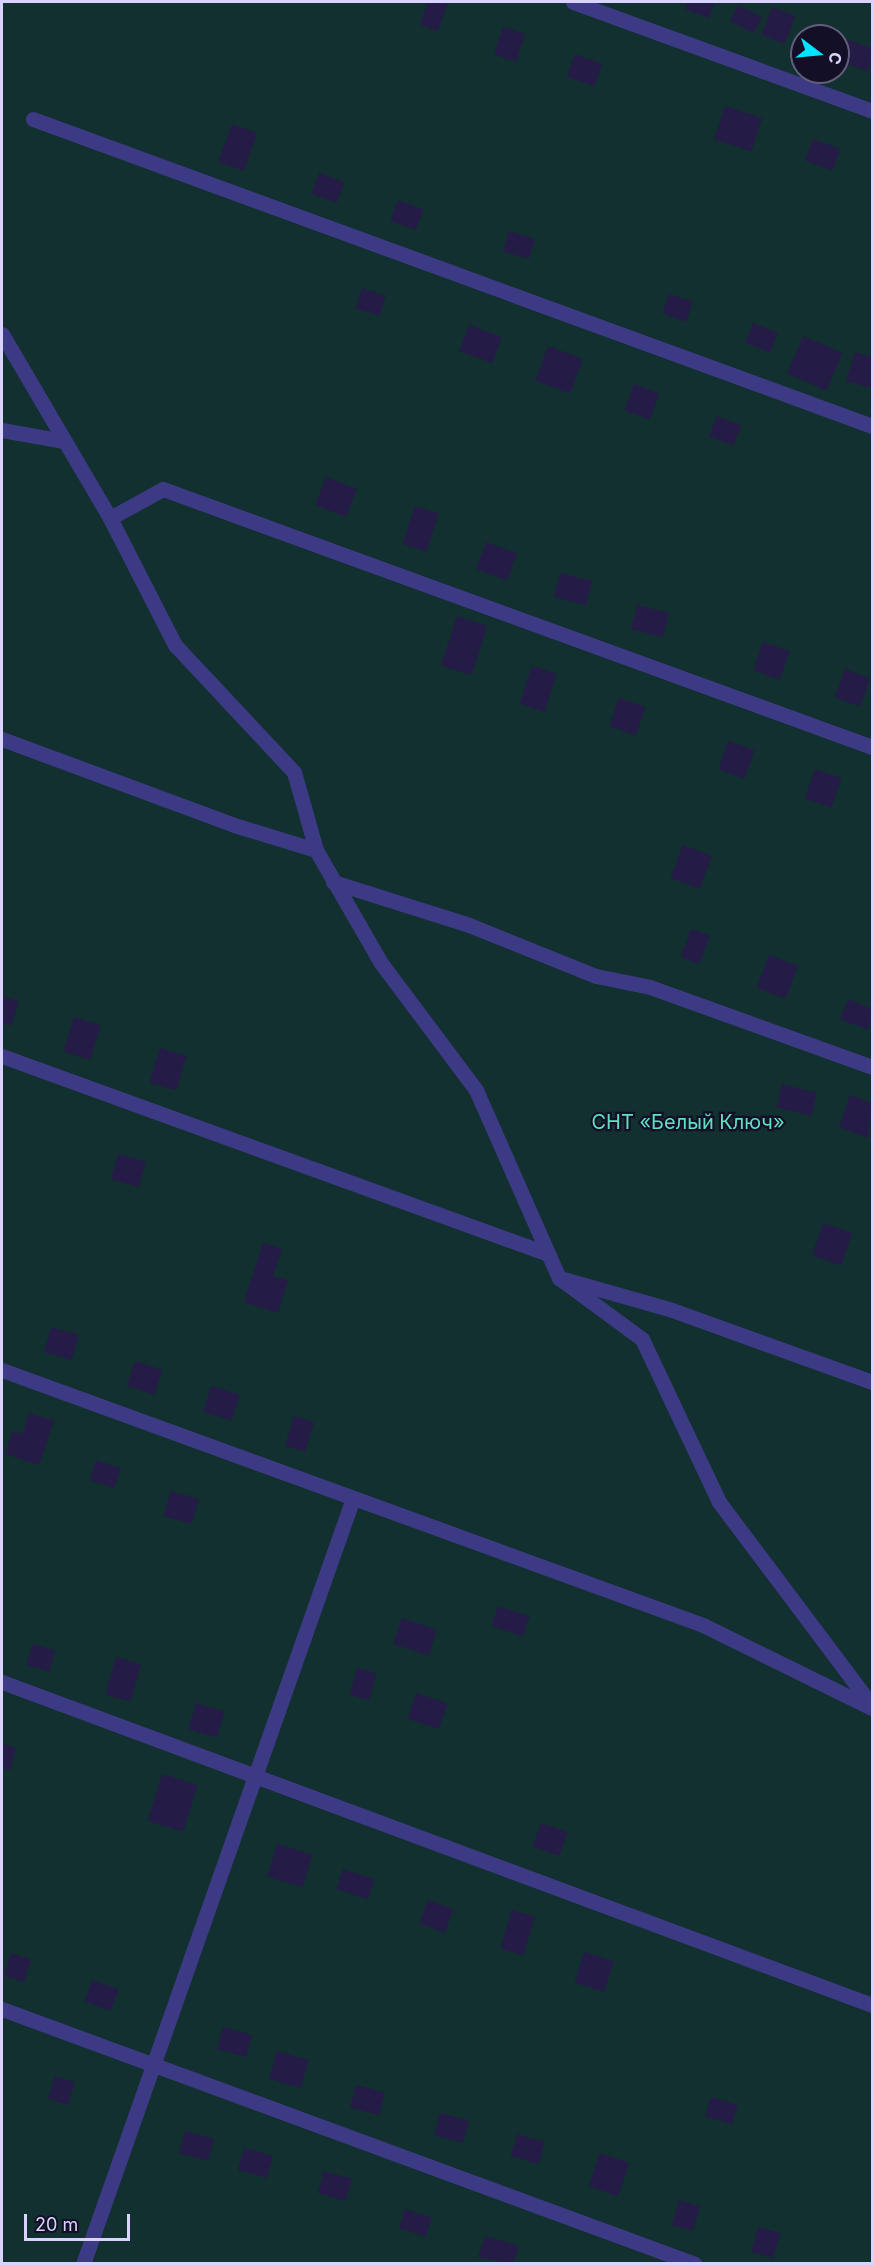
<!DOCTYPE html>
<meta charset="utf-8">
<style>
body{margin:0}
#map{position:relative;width:874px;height:2265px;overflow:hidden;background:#130f26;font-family:Inter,sans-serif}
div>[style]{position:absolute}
.green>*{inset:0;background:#12302f}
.building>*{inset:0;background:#241b47;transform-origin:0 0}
.lane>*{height:15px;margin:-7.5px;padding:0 7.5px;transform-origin:7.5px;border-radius:7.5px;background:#3d3a85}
.street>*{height:15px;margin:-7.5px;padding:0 7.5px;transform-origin:7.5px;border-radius:7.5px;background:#3d3a85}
span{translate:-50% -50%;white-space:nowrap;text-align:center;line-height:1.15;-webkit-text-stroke:4.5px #130f26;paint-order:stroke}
.park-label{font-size:20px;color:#5fe0c0}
.frame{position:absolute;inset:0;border:3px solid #d9d4ff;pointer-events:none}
.north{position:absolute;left:790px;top:24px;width:60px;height:60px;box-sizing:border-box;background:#130f26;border:2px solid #625e7d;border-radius:50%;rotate:106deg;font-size:16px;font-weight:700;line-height:24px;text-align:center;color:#d9d4ff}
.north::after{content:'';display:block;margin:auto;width:21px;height:27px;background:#00e5ff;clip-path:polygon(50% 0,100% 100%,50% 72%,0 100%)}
.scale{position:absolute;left:24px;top:2214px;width:106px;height:27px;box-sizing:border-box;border:3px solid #d9d4ff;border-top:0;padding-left:8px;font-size:18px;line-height:21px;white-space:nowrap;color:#d9d4ff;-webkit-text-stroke:4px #130f26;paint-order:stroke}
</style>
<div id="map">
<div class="green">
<i style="clip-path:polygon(evenodd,2px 2px,872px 2px,872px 2263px,2px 2264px,2px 2px,802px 36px,838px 36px,838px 72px,802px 72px,802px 36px)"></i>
</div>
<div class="building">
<i style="clip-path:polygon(428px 2px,448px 2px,438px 31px,420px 25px)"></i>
<i style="clip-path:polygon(687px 2px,715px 2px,709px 18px,685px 9px)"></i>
<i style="left:738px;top:5px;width:27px;height:18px;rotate:27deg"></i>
<i style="left:772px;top:7px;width:25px;height:30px;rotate:21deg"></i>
<i style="left:503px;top:27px;width:23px;height:29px;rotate:18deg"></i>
<i style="clip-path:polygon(849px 40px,872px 48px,869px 72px,842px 62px)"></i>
<i style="left:575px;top:54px;width:29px;height:24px;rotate:20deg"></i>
<i style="left:725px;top:106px;width:39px;height:35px;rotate:18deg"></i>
<i style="left:232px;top:124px;width:27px;height:40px;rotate:20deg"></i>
<i style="left:813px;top:139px;width:29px;height:23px;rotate:20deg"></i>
<i style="left:319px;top:173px;width:27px;height:22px;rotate:20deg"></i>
<i style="left:398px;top:200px;width:27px;height:22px;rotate:20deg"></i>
<i style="left:509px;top:231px;width:27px;height:21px;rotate:17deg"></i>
<i style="left:362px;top:288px;width:25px;height:21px;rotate:18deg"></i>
<i style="left:669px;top:294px;width:25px;height:21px;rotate:18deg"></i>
<i style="left:753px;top:323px;width:27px;height:21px;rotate:22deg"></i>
<i style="left:469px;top:325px;width:35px;height:28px;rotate:20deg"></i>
<i style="left:803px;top:336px;width:43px;height:41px;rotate:23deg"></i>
<i style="left:548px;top:346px;width:37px;height:37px;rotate:20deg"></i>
<i style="clip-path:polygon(855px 352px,872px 357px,872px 388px,846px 381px)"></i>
<i style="left:634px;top:384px;width:27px;height:28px;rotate:20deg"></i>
<i style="left:717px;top:416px;width:26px;height:22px;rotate:21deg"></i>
<i style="left:326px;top:477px;width:33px;height:30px;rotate:21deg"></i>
<i style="left:415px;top:506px;width:25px;height:40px;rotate:18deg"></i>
<i style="left:486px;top:542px;width:33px;height:29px;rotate:20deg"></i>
<i style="left:560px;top:573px;width:33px;height:25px;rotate:14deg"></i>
<i style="left:637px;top:605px;width:33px;height:25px;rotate:14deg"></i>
<i style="left:457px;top:616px;width:32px;height:52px;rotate:18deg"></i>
<i style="left:763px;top:642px;width:28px;height:30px;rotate:19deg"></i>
<i style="left:532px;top:666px;width:26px;height:40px;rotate:18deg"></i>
<i style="left:845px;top:669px;width:27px;height:30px;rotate:20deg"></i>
<i style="left:619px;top:698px;width:28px;height:30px;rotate:19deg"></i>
<i style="left:728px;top:741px;width:28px;height:30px;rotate:19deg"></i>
<i style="left:815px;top:769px;width:28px;height:31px;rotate:19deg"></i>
<i style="left:683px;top:845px;width:31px;height:35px;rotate:21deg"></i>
<i style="left:691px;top:929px;width:20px;height:30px;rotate:20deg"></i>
<i style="left:769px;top:955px;width:31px;height:35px;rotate:21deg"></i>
<i style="clip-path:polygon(2px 996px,19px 1001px,11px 1026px,2px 1023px)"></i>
<i style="clip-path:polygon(848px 999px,872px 1009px,869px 1030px,840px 1019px)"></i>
<i style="left:74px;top:1017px;width:28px;height:36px;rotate:17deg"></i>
<i style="left:160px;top:1048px;width:28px;height:36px;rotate:17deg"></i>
<i style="left:782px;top:1084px;width:36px;height:24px;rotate:14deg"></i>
<i style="clip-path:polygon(850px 1095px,872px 1103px,868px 1138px,839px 1127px)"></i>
<i style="left:118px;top:1154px;width:29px;height:26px;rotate:16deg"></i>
<i style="left:823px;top:1223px;width:31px;height:34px;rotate:19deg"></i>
<i style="clip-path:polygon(263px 1243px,282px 1249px,273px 1276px,288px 1280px,278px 1313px,244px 1302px)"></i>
<i style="left:51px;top:1327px;width:29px;height:26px;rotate:16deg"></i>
<i style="left:135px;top:1361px;width:29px;height:26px;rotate:18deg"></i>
<i style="left:211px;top:1386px;width:30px;height:27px;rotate:17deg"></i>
<i style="clip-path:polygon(29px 1413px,54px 1421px,39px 1465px,5px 1454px,13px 1431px,23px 1434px)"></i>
<i style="left:294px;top:1416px;width:21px;height:31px;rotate:17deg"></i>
<i style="left:96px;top:1460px;width:26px;height:21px;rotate:18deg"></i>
<i style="left:171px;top:1491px;width:29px;height:26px;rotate:16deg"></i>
<i style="left:498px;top:1606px;width:33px;height:21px;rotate:18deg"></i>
<i style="left:402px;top:1618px;width:37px;height:27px;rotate:19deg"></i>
<i style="left:32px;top:1644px;width:24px;height:22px;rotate:15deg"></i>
<i style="left:116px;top:1657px;width:26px;height:39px;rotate:16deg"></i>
<i style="left:357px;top:1668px;width:20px;height:28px;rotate:15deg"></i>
<i style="left:416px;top:1693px;width:33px;height:27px;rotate:18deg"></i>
<i style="left:196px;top:1703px;width:30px;height:27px;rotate:17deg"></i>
<i style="clip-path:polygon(2px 1743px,16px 1748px,10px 1770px,2px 1768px)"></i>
<i style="left:162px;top:1774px;width:37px;height:49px;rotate:17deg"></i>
<i style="left:541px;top:1823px;width:28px;height:25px;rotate:19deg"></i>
<i style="left:277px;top:1844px;width:37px;height:34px;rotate:17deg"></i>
<i style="left:343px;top:1869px;width:33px;height:21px;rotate:18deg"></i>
<i style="left:428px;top:1900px;width:27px;height:25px;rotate:20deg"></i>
<i style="left:512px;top:1910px;width:24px;height:40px;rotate:17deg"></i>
<i style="left:584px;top:1952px;width:31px;height:32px;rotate:17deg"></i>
<i style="left:11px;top:1953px;width:21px;height:24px;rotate:17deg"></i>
<i style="left:92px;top:1980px;width:28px;height:23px;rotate:19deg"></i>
<i style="left:223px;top:2027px;width:30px;height:23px;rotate:15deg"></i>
<i style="left:277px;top:2051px;width:33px;height:29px;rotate:16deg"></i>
<i style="left:55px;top:2076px;width:21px;height:24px;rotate:17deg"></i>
<i style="left:356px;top:2085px;width:30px;height:23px;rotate:15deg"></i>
<i style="left:711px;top:2097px;width:28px;height:20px;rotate:17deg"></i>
<i style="left:440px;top:2113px;width:30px;height:23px;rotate:15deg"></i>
<i style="left:185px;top:2131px;width:30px;height:23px;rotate:15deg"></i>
<i style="left:517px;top:2134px;width:29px;height:23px;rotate:16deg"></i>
<i style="left:244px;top:2148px;width:30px;height:23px;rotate:15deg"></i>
<i style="left:600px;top:2153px;width:31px;height:35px;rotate:19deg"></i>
<i style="left:324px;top:2171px;width:29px;height:23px;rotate:16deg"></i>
<i style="left:679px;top:2200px;width:22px;height:26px;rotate:16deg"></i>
<i style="left:405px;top:2209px;width:28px;height:20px;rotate:18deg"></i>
<i style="left:758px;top:2227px;width:23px;height:26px;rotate:15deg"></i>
<i style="clip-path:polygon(485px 2236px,519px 2246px,513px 2264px,478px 2257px)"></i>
</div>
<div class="lane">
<i style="left:573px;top:2px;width:318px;rotate:20deg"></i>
<i style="left:33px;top:119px;width:893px;rotate:20.1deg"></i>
<i style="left:2px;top:430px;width:63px;rotate:10.1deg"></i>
<i style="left:2px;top:739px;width:247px;rotate:20.3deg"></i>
<i style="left:234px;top:825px;width:86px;rotate:17deg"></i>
<i style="left:333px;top:882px;width:143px;rotate:17.5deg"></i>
<i style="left:469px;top:925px;width:137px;rotate:21.9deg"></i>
<i style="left:596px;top:976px;width:55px;rotate:11.5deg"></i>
<i style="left:650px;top:987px;width:236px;rotate:19.8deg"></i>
<i style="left:2px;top:1056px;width:581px;rotate:19.93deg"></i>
<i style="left:560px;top:1278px;width:116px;rotate:15.9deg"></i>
<i style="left:672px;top:1310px;width:213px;rotate:19.8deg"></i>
<i style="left:2px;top:1370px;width:746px;rotate:19.99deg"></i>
<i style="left:703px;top:1625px;width:188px;rotate:26.2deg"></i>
<i style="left:2px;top:1682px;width:928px;rotate:20.37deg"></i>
<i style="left:2px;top:2009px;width:738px;rotate:20.2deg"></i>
<i style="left:83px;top:2264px;width:812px;rotate:-70.58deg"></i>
</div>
<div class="street">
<i style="left:2px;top:334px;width:213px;rotate:59.6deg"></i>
<i style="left:110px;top:518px;width:143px;rotate:62.9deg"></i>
<i style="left:175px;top:645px;width:174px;rotate:46.9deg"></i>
<i style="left:294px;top:772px;width:81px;rotate:74.2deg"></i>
<i style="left:316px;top:850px;width:130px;rotate:60.1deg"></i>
<i style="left:381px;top:963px;width:159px;rotate:53.2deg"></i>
<i style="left:476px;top:1090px;width:206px;rotate:66.2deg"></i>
<i style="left:559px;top:1278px;width:103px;rotate:36.3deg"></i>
<i style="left:642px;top:1339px;width:180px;rotate:64.7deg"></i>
<i style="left:719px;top:1502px;width:255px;rotate:53.1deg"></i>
<i style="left:110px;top:518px;width:60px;rotate:-28.7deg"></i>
<i style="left:163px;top:489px;width:754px;rotate:20deg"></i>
</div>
<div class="park-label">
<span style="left:688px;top:1122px">СНТ «Белый Ключ»</span>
</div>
<div class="frame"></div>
<div class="north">С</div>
<div class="scale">20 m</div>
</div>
